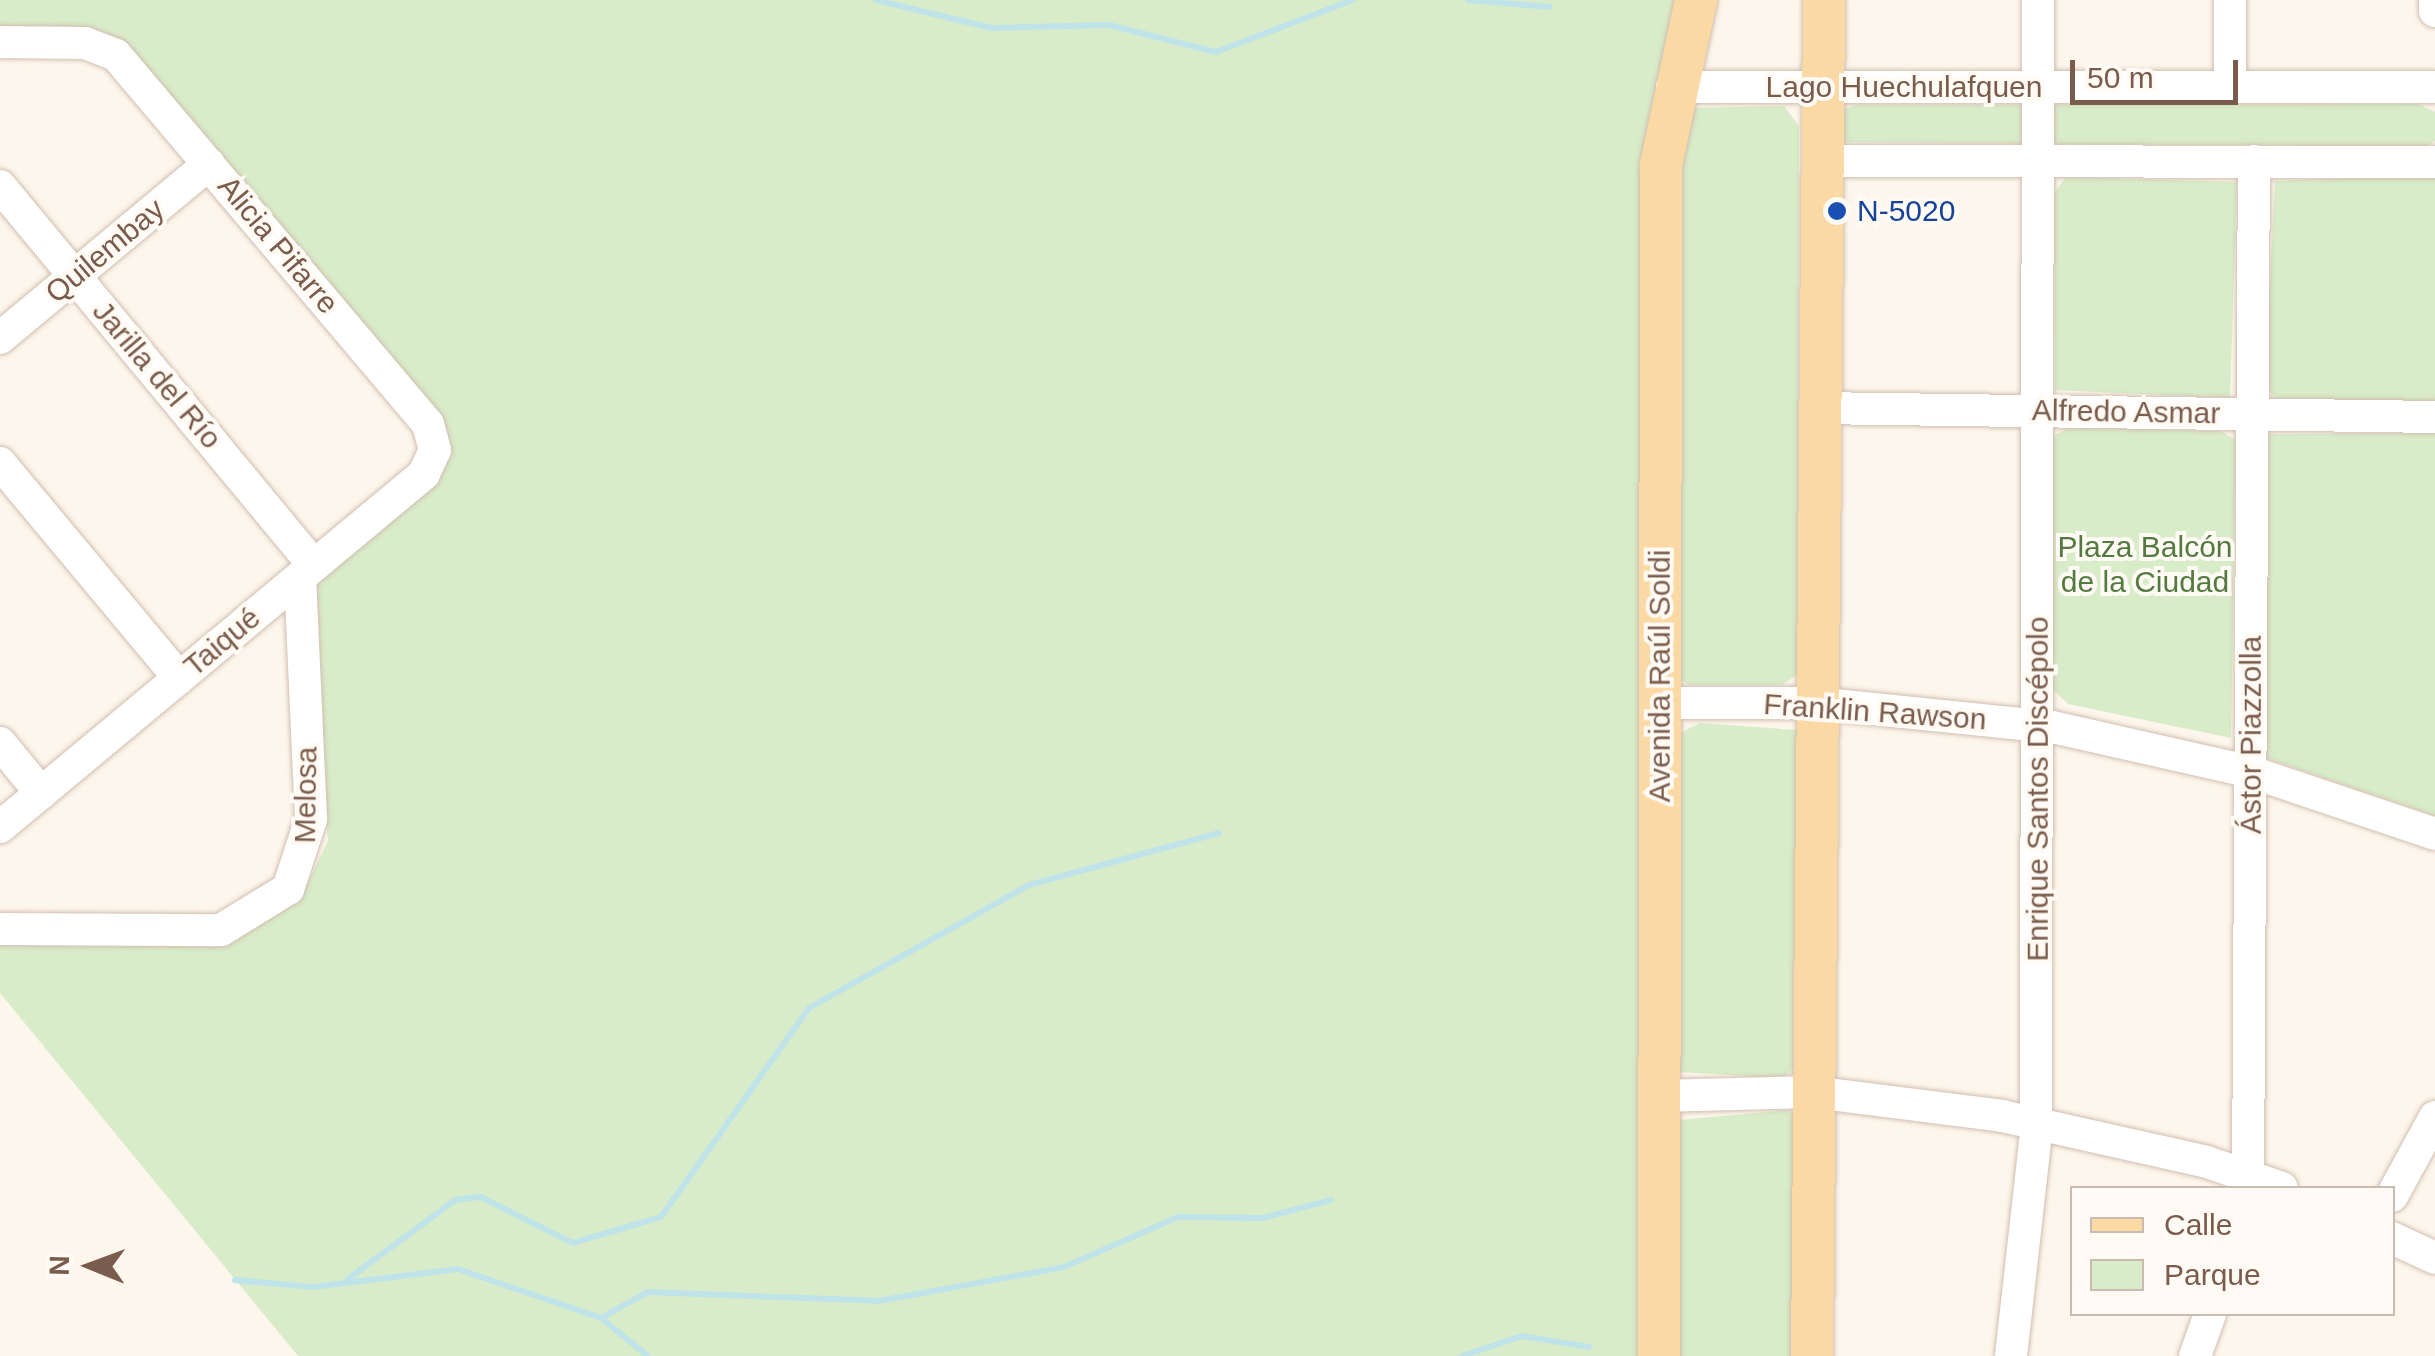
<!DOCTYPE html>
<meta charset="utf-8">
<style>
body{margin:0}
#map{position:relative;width:2435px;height:1356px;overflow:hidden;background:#fdf6ec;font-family:Helvetica,sans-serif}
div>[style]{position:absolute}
.green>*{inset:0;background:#d8ecc9}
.stream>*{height:6px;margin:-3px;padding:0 3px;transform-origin:3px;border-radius:3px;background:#bfe3e8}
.roads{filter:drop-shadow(0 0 2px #d1beb0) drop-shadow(0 0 2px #d1beb0)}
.minor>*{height:32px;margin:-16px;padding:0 16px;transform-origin:16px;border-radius:16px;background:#fff}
.major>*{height:42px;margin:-21px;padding:0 21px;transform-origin:21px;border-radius:21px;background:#fbd9a5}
.dots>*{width:28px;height:28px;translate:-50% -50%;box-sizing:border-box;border:5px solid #fffaf3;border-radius:50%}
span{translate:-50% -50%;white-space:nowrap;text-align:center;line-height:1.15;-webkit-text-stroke:8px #fffaf3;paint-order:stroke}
.street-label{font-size:30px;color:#7a5c4d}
.transit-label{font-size:30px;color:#164399}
.left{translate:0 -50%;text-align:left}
.park-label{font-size:30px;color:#537a41}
.legend{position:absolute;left:2070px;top:1186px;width:325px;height:130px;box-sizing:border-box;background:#fffaf3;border:2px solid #cabbb1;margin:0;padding:12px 18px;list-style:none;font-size:30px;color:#7a5c4d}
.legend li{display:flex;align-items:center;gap:20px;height:50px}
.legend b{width:50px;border:2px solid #cabbb1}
.north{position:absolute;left:40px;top:1216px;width:100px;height:100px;-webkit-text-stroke:8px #fffaf3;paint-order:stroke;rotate:271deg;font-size:28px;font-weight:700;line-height:40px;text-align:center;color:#7a5c4d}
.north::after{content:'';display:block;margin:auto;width:35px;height:45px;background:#7a5c4d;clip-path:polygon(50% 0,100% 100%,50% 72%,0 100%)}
.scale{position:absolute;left:2070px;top:60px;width:168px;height:45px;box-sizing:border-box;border:5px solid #7a5c4d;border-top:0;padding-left:12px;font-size:30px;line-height:35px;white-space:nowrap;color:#7a5c4d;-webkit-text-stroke:8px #fffaf3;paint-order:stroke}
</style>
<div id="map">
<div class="green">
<i style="clip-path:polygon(0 0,1681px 0,1642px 1356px,298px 1356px,0 993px,0 942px,222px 942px,301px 896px,328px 841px,311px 614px,318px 579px,441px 468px,134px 53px,0 32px)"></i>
<i style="clip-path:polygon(2418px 104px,2435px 112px,2435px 141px,2425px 147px,1840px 142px,1844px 109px,1857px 105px)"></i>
<i style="clip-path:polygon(1784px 106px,1799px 126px,1798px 674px,1782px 685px,1689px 685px,1681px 680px,1676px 125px,1691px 108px)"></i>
<i style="clip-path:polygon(2435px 174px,2435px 406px,2275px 399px,2265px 383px,2275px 181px)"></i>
<i style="clip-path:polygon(2066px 177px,2237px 182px,2230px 398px,2055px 390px,2054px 193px)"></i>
<i style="clip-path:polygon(2069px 428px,2220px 431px,2236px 440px,2231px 738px,2068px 704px,2052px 689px,2053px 436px)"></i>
<i style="clip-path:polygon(2435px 433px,2435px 816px,2263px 757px,2269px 434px)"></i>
<i style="clip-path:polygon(1700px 723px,1797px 730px,1794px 1069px,1782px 1078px,1679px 1072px,1680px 733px)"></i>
<i style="clip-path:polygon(1787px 1110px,1795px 1115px,1796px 1356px,1676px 1356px,1679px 1120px)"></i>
</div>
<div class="stream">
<i style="left:876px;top:0;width:119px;rotate:13.6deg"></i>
<i style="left:992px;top:28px;width:117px;rotate:-1.5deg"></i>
<i style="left:1109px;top:25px;width:110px;rotate:14.2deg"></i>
<i style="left:1216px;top:52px;width:147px;rotate:-20.8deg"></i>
<i style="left:1468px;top:0;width:82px;rotate:4.9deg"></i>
<i style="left:348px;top:1279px;width:133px;rotate:-36.4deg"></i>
<i style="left:455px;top:1200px;width:26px;rotate:-7deg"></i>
<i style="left:481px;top:1197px;width:103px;rotate:26.6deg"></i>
<i style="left:573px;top:1243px;width:92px;rotate:-16.5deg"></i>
<i style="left:661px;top:1217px;width:256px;rotate:-54.7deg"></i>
<i style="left:809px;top:1008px;width:252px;rotate:-29.2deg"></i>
<i style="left:1029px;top:885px;width:197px;rotate:-15.3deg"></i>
<i style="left:235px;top:1280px;width:78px;rotate:5.1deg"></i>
<i style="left:313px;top:1287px;width:146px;rotate:-7.1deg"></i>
<i style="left:458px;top:1269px;width:151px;rotate:18.9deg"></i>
<i style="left:601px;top:1318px;width:60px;rotate:39deg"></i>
<i style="left:601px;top:1318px;width:54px;rotate:-29deg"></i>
<i style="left:648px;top:1292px;width:231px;rotate:2.2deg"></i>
<i style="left:879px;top:1301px;width:188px;rotate:-10.4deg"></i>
<i style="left:1064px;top:1267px;width:124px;rotate:-23.7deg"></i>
<i style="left:1178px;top:1217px;width:85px;rotate:0.7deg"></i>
<i style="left:1263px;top:1218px;width:70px;rotate:-14.8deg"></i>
<i style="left:1462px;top:1356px;width:63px;rotate:-18.4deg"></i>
<i style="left:1522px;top:1336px;width:68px;rotate:9.3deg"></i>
</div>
<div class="roads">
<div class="minor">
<i style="left:2230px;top:0;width:87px;rotate:90deg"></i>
<i style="left:2435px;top:0;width:11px;rotate:90deg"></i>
<i style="left:0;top:42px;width:85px;rotate:0.7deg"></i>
<i style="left:85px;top:43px;width:33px;rotate:21deg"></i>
<i style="left:116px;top:55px;width:483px;rotate:49.8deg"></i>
<i style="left:428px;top:424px;width:27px;rotate:75deg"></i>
<i style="left:435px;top:450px;width:26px;rotate:115deg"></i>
<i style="left:424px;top:474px;width:552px;rotate:140.22deg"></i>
<i style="left:1672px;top:87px;width:763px"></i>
<i style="left:1818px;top:161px;width:617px;rotate:0.09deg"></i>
<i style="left:0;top:186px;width:492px;rotate:50.4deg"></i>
<i style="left:0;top:338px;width:272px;rotate:-39.8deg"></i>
<i style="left:1816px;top:408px;width:619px;rotate:0.83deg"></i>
<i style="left:0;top:463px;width:280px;rotate:50.2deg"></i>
<i style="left:1660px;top:703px;width:155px"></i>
<i style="left:1815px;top:703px;width:238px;rotate:5.8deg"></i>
<i style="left:2052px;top:727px;width:204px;rotate:12.7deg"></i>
<i style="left:2251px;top:772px;width:194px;rotate:18.6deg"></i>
<i style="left:0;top:743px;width:65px;rotate:50.6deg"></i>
<i style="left:0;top:929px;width:221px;rotate:0.3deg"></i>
<i style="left:221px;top:930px;width:79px;rotate:-31.5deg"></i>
<i style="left:288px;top:889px;width:74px;rotate:-71.8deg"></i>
<i style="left:311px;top:819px;width:242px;rotate:-92.6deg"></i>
<i style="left:1659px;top:1096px;width:154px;rotate:-1.5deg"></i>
<i style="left:1813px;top:1092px;width:191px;rotate:7.2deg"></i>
<i style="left:2002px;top:1116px;width:210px;rotate:12.6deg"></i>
<i style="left:2207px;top:1162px;width:79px;rotate:19.1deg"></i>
<i style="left:2248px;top:1188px;width:1027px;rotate:-89.67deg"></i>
<i style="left:2392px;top:1196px;width:90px;rotate:-61.4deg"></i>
<i style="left:2392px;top:1238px;width:47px;rotate:24.9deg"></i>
<i style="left:2011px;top:1356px;width:223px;rotate:-83.6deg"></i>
<i style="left:2036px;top:1134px;width:1134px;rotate:-89.9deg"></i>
<i style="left:2195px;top:1356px;width:45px;rotate:-70.3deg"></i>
</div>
<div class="major">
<i style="left:1659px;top:1356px;width:1191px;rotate:-89.9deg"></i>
<i style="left:1661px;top:165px;width:169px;rotate:-78deg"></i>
<i style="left:1812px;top:1356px;width:1356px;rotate:-89.49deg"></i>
</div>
</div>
<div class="dots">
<i style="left:1837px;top:211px;background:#1a4fb4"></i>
</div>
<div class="street-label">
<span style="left:1904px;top:87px">Lago Huechulafquen</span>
<span style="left:278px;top:245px;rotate:50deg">Alicia Pifarre</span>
<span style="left:105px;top:251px;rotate:-40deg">Quilembay</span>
<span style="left:157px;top:375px;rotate:50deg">Jarilla del Río</span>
<span style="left:2126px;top:412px;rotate:1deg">Alfredo Asmar</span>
<span style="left:222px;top:642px;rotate:-40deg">Taiqué</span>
<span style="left:1660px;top:676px;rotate:-90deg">Avenida Raúl Soldi</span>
<span style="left:1875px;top:712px;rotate:4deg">Franklin Rawson</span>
<span style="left:2251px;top:735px;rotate:-90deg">Ástor Piazzolla</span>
<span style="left:2038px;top:789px;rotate:-90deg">Enrique Santos Discépolo</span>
<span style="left:306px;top:795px;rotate:-89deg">Melosa</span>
</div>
<div class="transit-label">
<span class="left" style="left:1857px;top:211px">N-5020</span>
</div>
<div class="park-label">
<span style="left:2145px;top:564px">Plaza Balcón<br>de la Ciudad</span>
</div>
<ul class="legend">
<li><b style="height:12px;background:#fbd9a5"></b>Calle</li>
<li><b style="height:28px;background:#d8ecc9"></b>Parque</li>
</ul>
<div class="north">N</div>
<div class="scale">50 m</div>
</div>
